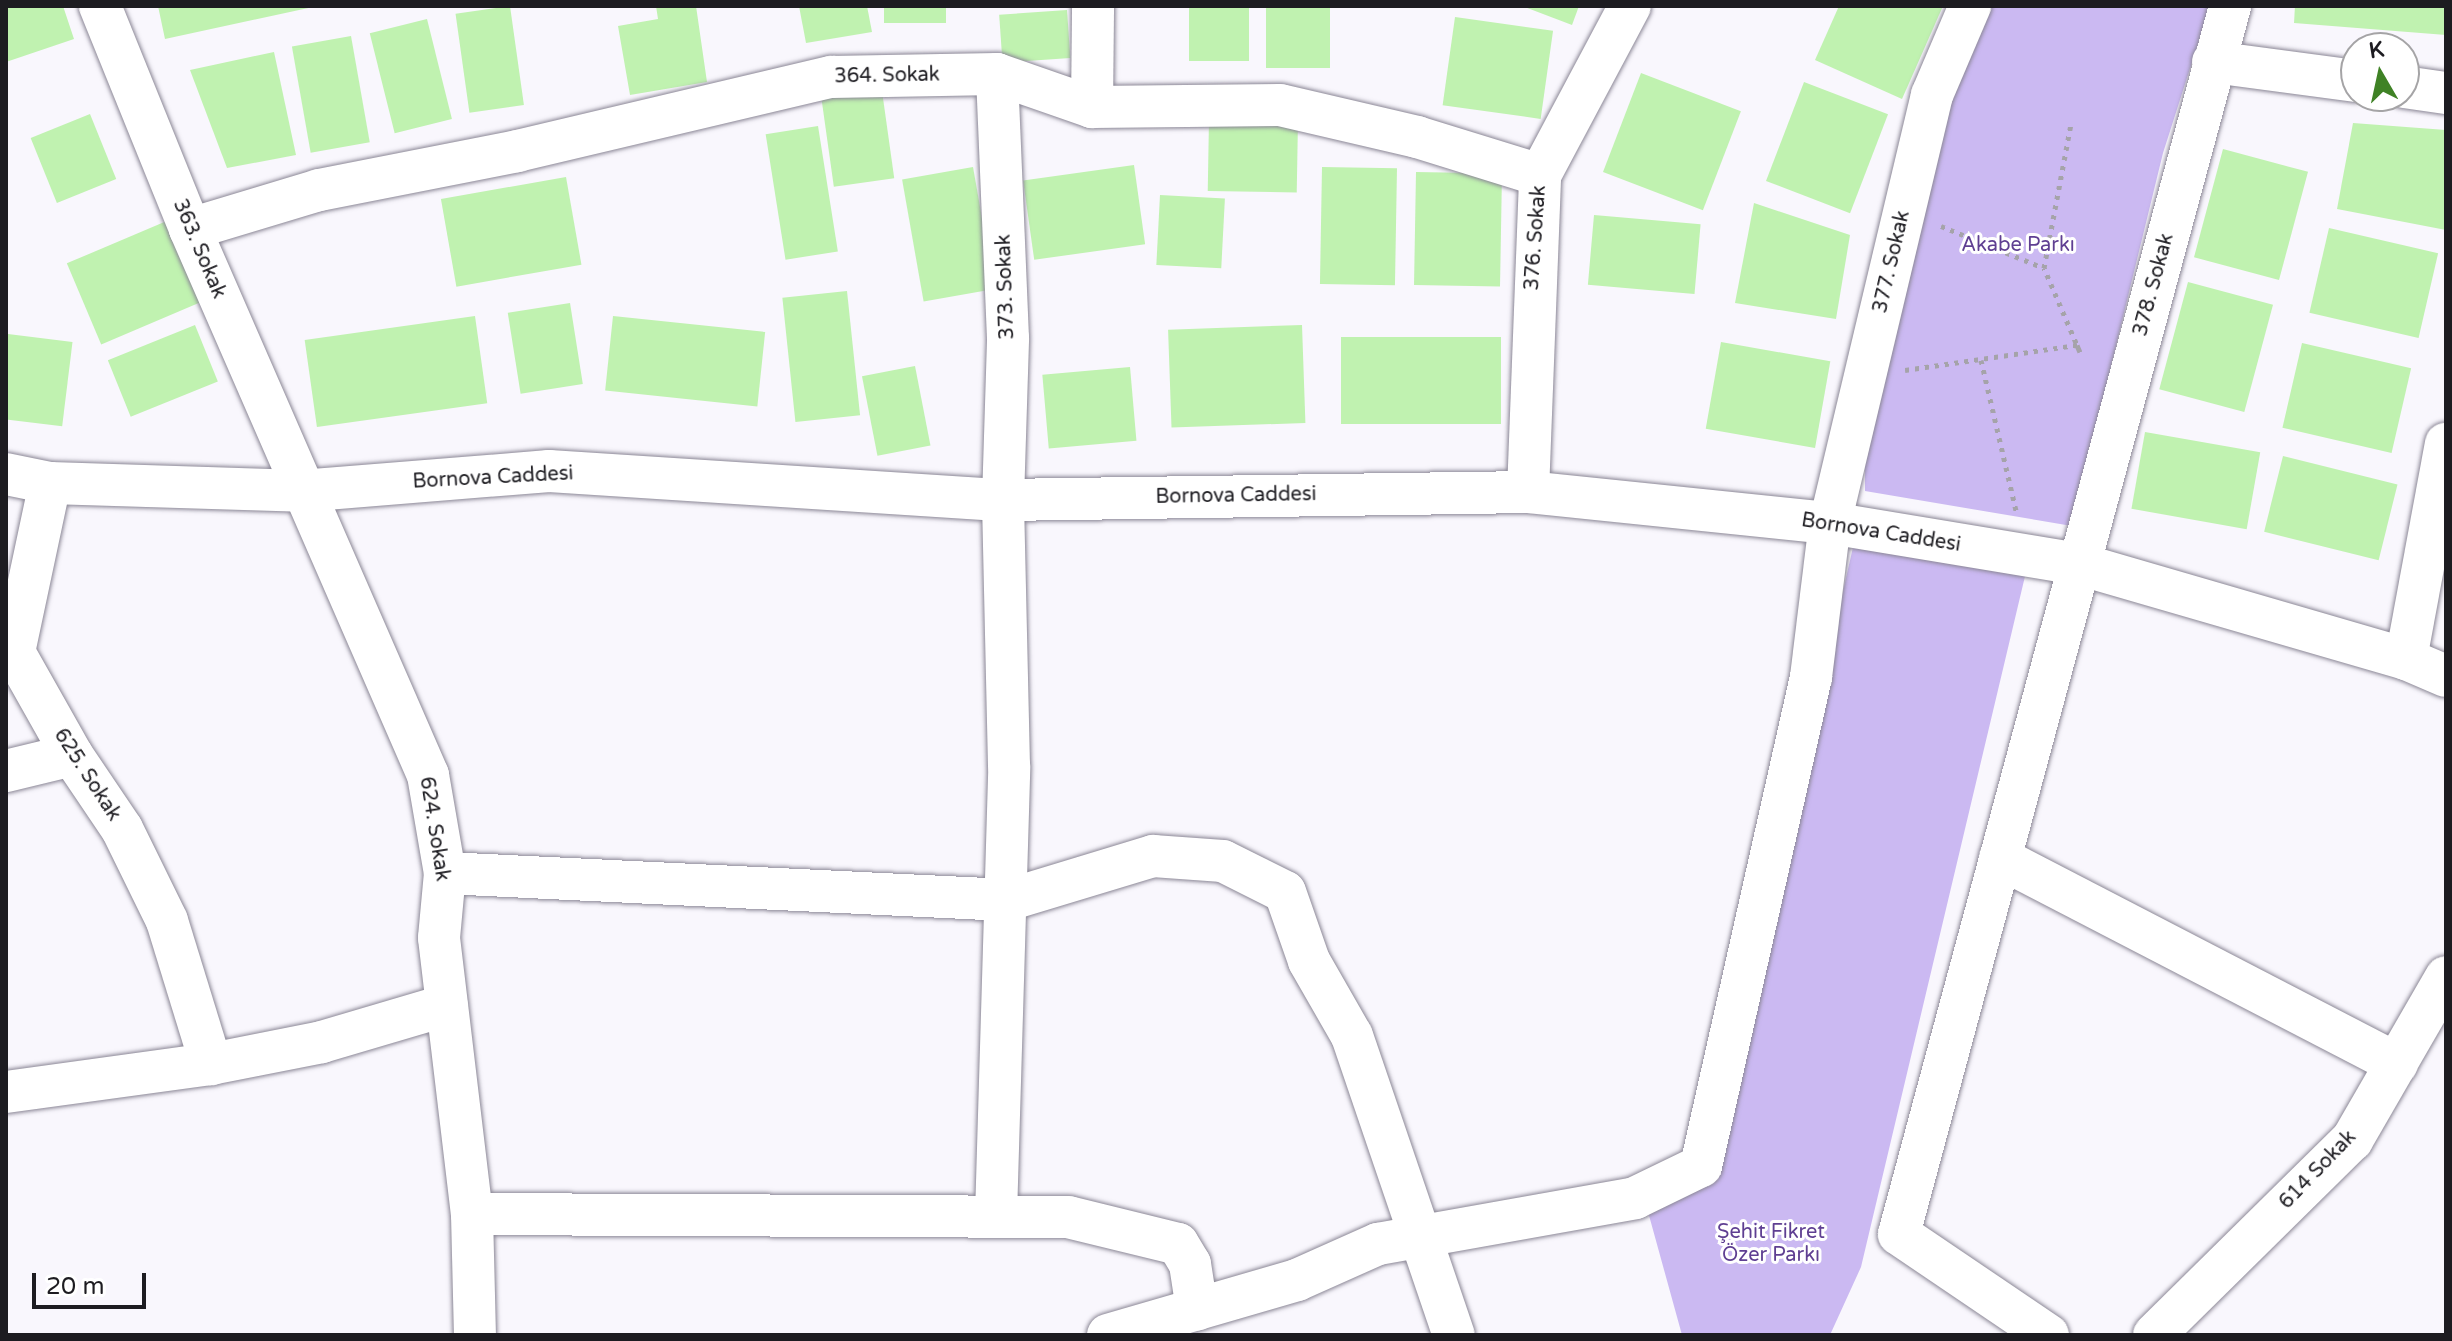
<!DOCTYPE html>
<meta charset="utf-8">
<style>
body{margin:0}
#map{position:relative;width:2452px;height:1341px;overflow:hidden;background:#f9f7fd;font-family:"Varela Round",sans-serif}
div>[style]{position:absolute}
.green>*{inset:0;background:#cbb9f2}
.building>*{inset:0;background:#c0f2b0;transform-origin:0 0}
.path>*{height:5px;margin-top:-2.5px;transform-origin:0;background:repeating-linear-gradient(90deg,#a5a3a9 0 4px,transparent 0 10px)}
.roads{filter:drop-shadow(0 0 2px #8b8796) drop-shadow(0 0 2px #8b8796)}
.minor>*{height:42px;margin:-21px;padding:0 21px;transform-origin:21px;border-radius:21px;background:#fff}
span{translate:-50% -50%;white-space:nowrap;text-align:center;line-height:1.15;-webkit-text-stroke:6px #fff;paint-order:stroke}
.street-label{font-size:20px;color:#1d1c21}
.park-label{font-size:20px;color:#5f3f92}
.frame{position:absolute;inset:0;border:8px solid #1d1c21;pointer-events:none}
.north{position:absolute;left:2340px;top:32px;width:80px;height:80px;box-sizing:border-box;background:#fff;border:2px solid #a5a4a6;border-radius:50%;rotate:351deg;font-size:22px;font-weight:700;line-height:32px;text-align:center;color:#1d1c21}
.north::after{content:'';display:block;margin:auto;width:28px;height:36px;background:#3f8225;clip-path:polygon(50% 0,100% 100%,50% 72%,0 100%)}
.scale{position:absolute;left:32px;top:1273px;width:114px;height:36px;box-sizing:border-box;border:4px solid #1d1c21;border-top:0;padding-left:10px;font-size:24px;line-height:28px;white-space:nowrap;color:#1d1c21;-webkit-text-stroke:6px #fff;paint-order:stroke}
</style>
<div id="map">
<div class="green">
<i style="clip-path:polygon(1985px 6px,2210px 6px,2163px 153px,2072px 526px,1865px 491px,1865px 375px,1904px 212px)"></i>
<i style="clip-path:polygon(1856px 534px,2031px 551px,1861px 1267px,1830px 1335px,1682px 1335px,1642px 1190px,1710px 1177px)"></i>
</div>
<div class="building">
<i style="clip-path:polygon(6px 6px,63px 6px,74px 39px,6px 62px)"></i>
<i style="clip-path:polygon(158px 6px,312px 6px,313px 7px,165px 39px)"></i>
<i style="left:510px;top:6px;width:100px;height:55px;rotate:82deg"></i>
<i style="clip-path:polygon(656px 6px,696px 6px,707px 82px,630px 95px,618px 26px,658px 19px)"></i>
<i style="clip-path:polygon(799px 6px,867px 6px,872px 32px,806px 43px)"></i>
<i style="left:884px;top:6px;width:62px;height:17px"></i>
<i style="left:1189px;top:6px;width:60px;height:55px"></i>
<i style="left:1266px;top:6px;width:64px;height:62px"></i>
<i style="clip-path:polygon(1522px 6px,1579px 6px,1572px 25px)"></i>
<i style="clip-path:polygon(1839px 6px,1943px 6px,1902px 99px,1815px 60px)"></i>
<i style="clip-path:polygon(2295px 6px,2446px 6px,2446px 35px,2294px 23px)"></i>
<i style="left:1067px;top:10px;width:48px;height:68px;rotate:86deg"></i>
<i style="left:1455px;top:17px;width:99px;height:89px;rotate:8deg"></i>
<i style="left:427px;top:19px;width:103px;height:59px;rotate:76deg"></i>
<i style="left:351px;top:36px;width:108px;height:60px;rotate:80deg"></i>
<i style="clip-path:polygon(274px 52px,296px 155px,227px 168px,190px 70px)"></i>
<i style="left:1641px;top:73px;width:107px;height:106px;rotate:21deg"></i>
<i style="left:1804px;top:82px;width:90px;height:106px;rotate:21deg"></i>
<i style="left:882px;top:91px;width:88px;height:61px;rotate:82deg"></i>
<i style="left:90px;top:114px;width:70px;height:64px;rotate:68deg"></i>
<i style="left:1209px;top:119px;width:89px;height:72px;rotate:1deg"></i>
<i style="clip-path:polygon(2353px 123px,2446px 130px,2446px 230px,2337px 209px)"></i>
<i style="left:818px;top:126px;width:127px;height:53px;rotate:81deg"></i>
<i style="left:2223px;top:149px;width:88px;height:112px;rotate:15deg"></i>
<i style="left:1134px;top:165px;width:80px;height:112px;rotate:82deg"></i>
<i style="left:973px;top:167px;width:124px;height:72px;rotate:80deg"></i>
<i style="left:1322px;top:167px;width:75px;height:117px;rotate:1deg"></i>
<i style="left:1416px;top:172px;width:86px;height:113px;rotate:1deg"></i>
<i style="left:566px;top:177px;width:89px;height:127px;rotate:80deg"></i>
<i style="left:1160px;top:195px;width:65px;height:70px;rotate:3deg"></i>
<i style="clip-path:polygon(1754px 203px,1850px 235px,1836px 319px,1735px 303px)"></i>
<i style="left:1594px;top:215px;width:107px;height:70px;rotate:5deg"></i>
<i style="left:169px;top:220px;width:88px;height:111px;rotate:67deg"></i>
<i style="left:2329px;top:228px;width:112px;height:87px;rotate:13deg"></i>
<i style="left:2188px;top:282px;width:88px;height:111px;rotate:15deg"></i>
<i style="left:847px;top:291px;width:125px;height:65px;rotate:84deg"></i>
<i style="left:570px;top:303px;width:82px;height:63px;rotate:81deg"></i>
<i style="left:475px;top:316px;width:88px;height:172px;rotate:82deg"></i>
<i style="left:613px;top:316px;width:153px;height:75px;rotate:6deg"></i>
<i style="left:195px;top:325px;width:61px;height:94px;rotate:68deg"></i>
<i style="left:1302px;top:325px;width:98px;height:134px;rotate:88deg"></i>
<i style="left:8px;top:334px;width:65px;height:85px;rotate:7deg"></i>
<i style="left:1501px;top:337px;width:87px;height:160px;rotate:90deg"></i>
<i style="left:1721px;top:342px;width:111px;height:88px;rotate:10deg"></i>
<i style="left:2302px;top:343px;width:112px;height:87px;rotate:13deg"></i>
<i style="left:915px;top:366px;width:81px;height:54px;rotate:79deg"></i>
<i style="left:1130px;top:367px;width:74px;height:88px;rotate:85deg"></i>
<i style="left:2145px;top:432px;width:117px;height:78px;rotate:10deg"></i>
<i style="left:2283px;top:456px;width:118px;height:78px;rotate:14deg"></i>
</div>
<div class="path">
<i style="left:1941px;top:226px;width:111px;rotate:22.2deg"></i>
<i style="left:1981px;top:360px;width:159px;rotate:76.9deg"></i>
<i style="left:1905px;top:370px;width:174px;rotate:-8.3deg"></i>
<i style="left:2077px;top:345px;width:8px;rotate:67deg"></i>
<i style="left:2080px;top:352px;width:91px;rotate:-113.2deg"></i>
<i style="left:2044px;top:268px;width:147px;rotate:-79.4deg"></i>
</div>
<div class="roads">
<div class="minor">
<i style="left:100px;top:6px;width:240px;rotate:68deg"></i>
<i style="left:190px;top:229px;width:596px;rotate:66.45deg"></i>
<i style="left:428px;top:775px;width:99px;rotate:80.2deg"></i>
<i style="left:445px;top:873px;width:65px;rotate:95.3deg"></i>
<i style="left:439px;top:938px;width:278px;rotate:83.2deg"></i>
<i style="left:472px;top:1214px;width:121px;rotate:88.6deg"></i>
<i style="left:2213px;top:62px;width:144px;rotate:7.6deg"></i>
<i style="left:2404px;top:87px;width:42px;rotate:8.1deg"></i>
<i style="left:1092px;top:107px;width:101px;rotate:-89.4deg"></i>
<i style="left:190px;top:229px;width:135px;rotate:-16.8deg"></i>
<i style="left:319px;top:190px;width:202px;rotate:-11.1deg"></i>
<i style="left:517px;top:151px;width:323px;rotate:-13.3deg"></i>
<i style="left:831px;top:77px;width:166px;rotate:-1deg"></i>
<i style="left:997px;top:74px;width:101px;rotate:19.2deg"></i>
<i style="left:1092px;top:107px;width:188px;rotate:-0.6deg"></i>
<i style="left:1280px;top:105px;width:141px;rotate:13.1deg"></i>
<i style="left:1417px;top:137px;width:129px;rotate:17.2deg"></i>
<i style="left:6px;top:474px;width:45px;rotate:11.6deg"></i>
<i style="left:50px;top:483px;width:251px;rotate:1.8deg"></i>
<i style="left:301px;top:491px;width:249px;rotate:-4.6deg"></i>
<i style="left:549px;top:471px;width:455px;rotate:3.7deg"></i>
<i style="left:1003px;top:500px;width:525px;rotate:-0.87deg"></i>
<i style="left:1528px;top:492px;width:304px;rotate:5.9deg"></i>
<i style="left:1830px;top:523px;width:252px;rotate:9.4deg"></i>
<i style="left:2079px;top:564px;width:341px;rotate:16.2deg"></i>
<i style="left:2406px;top:659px;width:43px;rotate:23deg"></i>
<i style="left:50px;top:483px;width:173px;rotate:102deg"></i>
<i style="left:14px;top:652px;width:118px;rotate:60.6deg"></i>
<i style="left:72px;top:755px;width:89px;rotate:56deg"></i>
<i style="left:122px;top:829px;width:102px;rotate:63.9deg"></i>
<i style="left:167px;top:921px;width:150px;rotate:72.9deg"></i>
<i style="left:1528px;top:492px;width:317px;rotate:-87.8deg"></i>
<i style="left:1540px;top:175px;width:191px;rotate:-62deg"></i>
<i style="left:2406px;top:659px;width:219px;rotate:-79.5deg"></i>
<i style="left:6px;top:771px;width:68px;rotate:-13.6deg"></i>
<i style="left:2000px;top:858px;width:447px;rotate:27.4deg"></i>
<i style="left:445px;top:873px;width:564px;rotate:2.75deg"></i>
<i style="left:1008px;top:900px;width:152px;rotate:-16.9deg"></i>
<i style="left:1153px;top:856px;width:70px;rotate:4.1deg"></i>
<i style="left:1223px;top:861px;width:69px;rotate:26.6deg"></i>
<i style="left:1285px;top:892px;width:73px;rotate:70.8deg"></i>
<i style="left:1309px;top:961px;width:86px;rotate:60.2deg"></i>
<i style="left:1352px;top:1036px;width:316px;rotate:71.2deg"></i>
<i style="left:6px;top:1092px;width:207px;rotate:-7.8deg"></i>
<i style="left:211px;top:1064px;width:113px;rotate:-11.2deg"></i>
<i style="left:322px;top:1042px;width:130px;rotate:-16.5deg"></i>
<i style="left:472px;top:1214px;width:596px;rotate:0.29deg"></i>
<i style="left:1068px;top:1217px;width:113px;rotate:13.8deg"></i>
<i style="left:1178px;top:1244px;width:23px;rotate:59deg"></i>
<i style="left:1190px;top:1264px;width:46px;rotate:81.2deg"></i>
<i style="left:996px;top:1216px;width:450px;rotate:-88.3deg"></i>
<i style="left:1009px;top:766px;width:266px;rotate:-91.3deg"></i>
<i style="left:1003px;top:500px;width:162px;rotate:-88.2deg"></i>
<i style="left:1008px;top:338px;width:264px;rotate:-92.4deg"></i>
<i style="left:1108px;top:1335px;width:197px;rotate:-16.2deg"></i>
<i style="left:1297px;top:1280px;width:89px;rotate:-24deg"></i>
<i style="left:1378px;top:1244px;width:261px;rotate:-10.1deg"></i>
<i style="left:1635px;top:1198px;width:73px;rotate:-25.9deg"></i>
<i style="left:1701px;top:1166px;width:501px;rotate:-77.32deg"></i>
<i style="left:1811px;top:677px;width:155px;rotate:-83deg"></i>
<i style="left:1830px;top:523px;width:440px;rotate:-76.6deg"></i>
<i style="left:1932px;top:95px;width:97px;rotate:-66.9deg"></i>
<i style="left:2048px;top:1335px;width:180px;rotate:-145.9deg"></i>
<i style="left:1899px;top:1234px;width:1272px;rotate:-74.91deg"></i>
<i style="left:2154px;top:1335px;width:278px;rotate:-44.6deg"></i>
<i style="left:2352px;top:1140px;width:188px;rotate:-60deg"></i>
</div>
</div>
<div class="street-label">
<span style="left:887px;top:76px;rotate:-1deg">364. Sokak</span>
<span style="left:1536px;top:238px;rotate:-86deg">376. Sokak</span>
<span style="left:199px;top:249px;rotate:67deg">363. Sokak</span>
<span style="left:1892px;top:262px;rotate:-77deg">377. Sokak</span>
<span style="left:2154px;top:285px;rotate:-75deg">378. Sokak</span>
<span style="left:1006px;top:287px;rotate:-92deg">373. Sokak</span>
<span style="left:493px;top:478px;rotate:-3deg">Bornova Caddesi</span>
<span style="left:1236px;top:496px;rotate:-1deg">Bornova Caddesi</span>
<span style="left:1881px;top:533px;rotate:9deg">Bornova Caddesi</span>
<span style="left:87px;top:775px;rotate:57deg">625. Sokak</span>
<span style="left:434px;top:829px;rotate:81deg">624. Sokak</span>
<span style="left:2318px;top:1170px;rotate:-46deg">614 Sokak</span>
</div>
<div class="park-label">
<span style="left:2018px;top:245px">Akabe Parkı</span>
<span style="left:1771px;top:1244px">Şehit Fikret<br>Özer Parkı</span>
</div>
<div class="frame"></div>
<div class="north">K</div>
<div class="scale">20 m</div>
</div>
